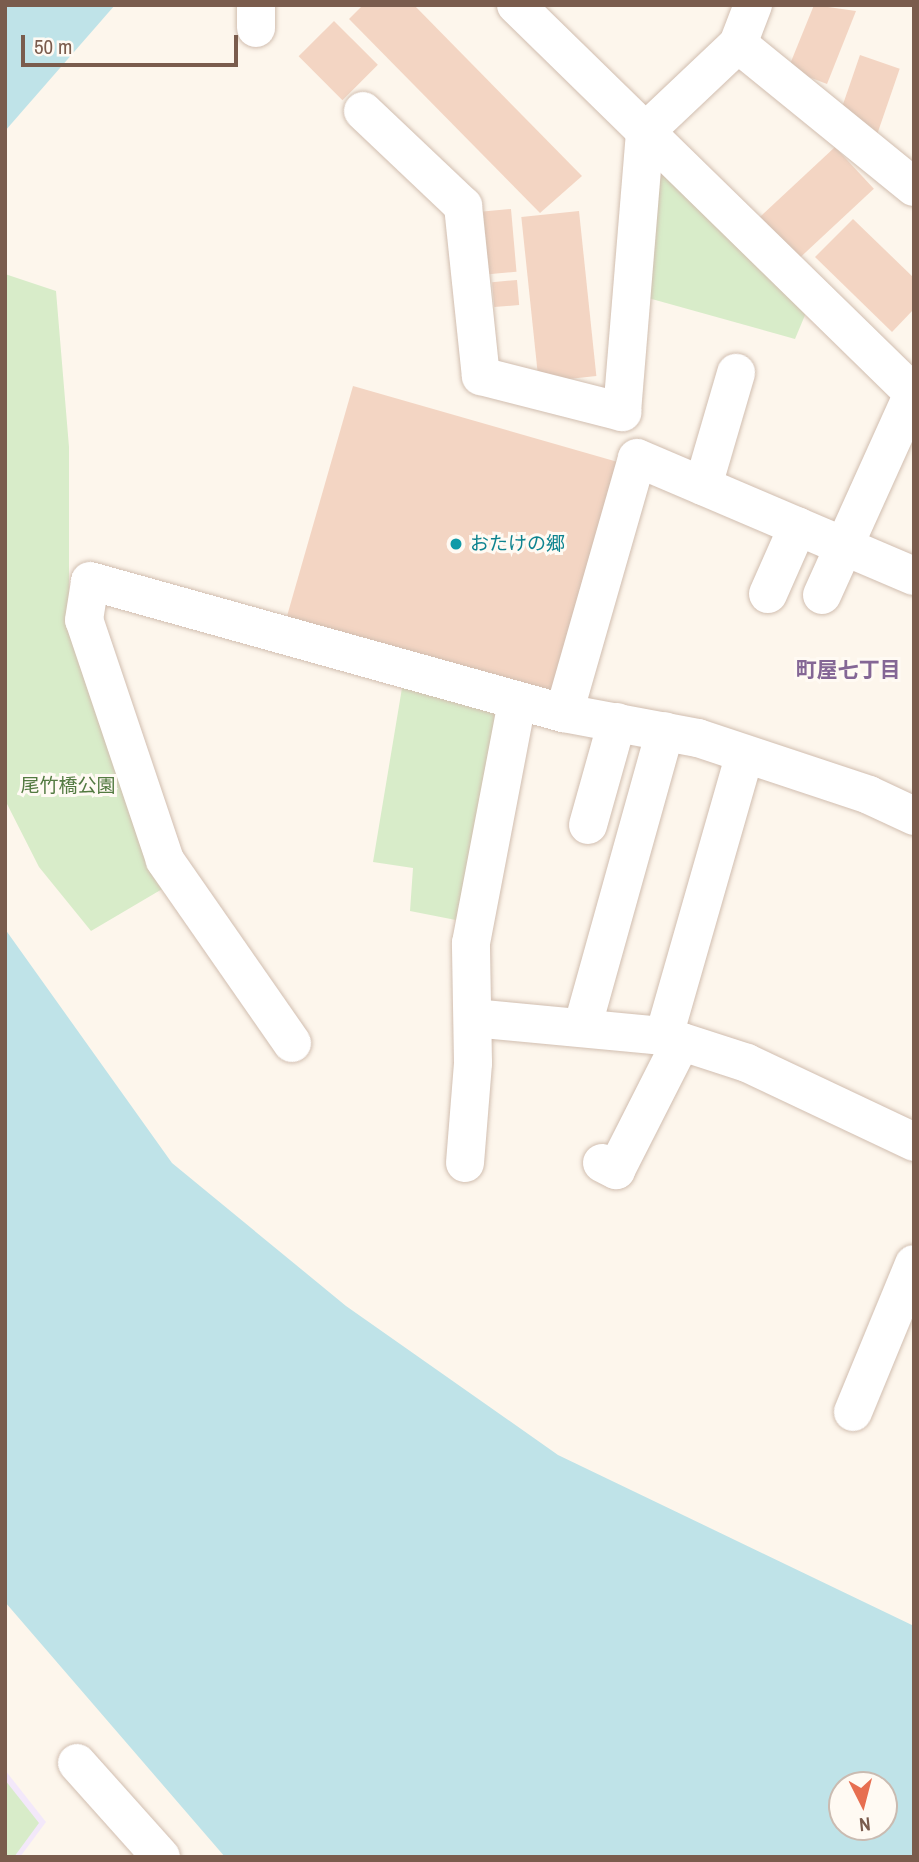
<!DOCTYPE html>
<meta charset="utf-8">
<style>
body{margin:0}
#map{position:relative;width:919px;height:1862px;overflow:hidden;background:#fdf6ec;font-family:"Archivo Narrow","Noto Sans JP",sans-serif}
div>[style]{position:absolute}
.education>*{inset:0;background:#f3e8fa}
.green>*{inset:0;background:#d8ecc9}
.water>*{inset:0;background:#bfe3e8}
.building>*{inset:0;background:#f3d5c3;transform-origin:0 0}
.roads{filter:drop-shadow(0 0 2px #d1beb0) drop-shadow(0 0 2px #d1beb0)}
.minor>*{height:38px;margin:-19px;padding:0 19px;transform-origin:19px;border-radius:19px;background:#fff}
.dots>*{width:19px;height:19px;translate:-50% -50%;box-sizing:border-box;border:4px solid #fffaf3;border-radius:50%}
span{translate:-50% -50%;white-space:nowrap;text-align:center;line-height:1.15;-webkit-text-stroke:6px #fffaf3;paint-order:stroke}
.culture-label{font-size:19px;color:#0d838f}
.left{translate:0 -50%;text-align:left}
.park-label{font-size:19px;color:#537a41}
.neighbourhood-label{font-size:21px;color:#846695;font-weight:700}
.frame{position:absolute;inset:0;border:7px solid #7a5c4d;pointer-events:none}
.north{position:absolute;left:828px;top:1771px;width:70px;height:70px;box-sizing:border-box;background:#fffaf3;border:2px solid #cabbb1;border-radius:50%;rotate:174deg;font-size:19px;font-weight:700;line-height:28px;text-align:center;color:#7a5c4d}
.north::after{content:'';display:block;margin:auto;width:24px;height:32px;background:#e76f51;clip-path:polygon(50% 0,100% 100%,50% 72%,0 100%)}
.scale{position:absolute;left:21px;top:35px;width:217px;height:32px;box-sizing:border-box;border:4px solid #7a5c4d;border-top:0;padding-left:9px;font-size:21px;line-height:24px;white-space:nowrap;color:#7a5c4d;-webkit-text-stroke:5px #fffaf3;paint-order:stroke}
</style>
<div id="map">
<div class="education">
<i style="clip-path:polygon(5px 1770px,46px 1822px,20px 1857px,5px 1857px)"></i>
</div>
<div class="green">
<i style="clip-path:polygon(653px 150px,808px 308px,795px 339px,641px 296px)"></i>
<i style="clip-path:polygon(5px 274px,56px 291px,69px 447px,69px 616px,169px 885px,91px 931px,39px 867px,5px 800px)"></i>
<i style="clip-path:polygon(403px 682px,503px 706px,466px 922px,410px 911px,413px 868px,373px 862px)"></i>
<i style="clip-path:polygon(5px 1780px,39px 1823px,14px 1857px,5px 1857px)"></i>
</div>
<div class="water">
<i style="clip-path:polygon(5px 5px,115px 5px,5px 131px)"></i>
<i style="clip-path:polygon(evenodd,5px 929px,172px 1163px,346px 1306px,558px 1455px,914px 1626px,914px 1857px,225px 1857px,5px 1602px,5px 929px,842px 1785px,884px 1785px,884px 1827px,842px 1827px,842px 1785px)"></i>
</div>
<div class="building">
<i style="clip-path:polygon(363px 5px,414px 5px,582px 176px,540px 213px,349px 19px)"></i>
<i style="clip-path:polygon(814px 5px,856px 11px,827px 84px,788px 69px)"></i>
<i style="left:334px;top:21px;width:62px;height:50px;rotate:45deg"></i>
<i style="left:860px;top:55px;width:42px;height:68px;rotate:19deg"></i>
<i style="left:835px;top:147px;width:57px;height:105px;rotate:47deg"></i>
<i style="left:511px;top:209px;width:63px;height:28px;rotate:85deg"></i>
<i style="left:579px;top:211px;width:166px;height:58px;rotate:84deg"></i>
<i style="clip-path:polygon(853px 219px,914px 278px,914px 309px,892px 332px,815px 257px)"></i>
<i style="left:517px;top:280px;width:25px;height:25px;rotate:85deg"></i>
<i style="left:353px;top:386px;width:280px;height:249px;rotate:16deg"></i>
</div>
<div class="roads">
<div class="minor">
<i style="left:256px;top:5px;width:23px;rotate:90deg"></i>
<i style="left:516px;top:5px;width:557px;rotate:44.34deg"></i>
<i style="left:738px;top:44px;width:227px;rotate:39.1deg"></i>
<i style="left:363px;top:111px;width:138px;rotate:43.5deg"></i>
<i style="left:463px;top:206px;width:171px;rotate:84deg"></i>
<i style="left:481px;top:376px;width:146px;rotate:14.3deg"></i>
<i style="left:622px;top:412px;width:281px;rotate:-85.3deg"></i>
<i style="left:645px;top:132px;width:128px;rotate:-43.4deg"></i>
<i style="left:738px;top:44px;width:42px;rotate:-69deg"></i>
<i style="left:703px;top:486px;width:118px;rotate:-73.7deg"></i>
<i style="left:768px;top:594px;width:74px;rotate:-66.2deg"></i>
<i style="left:822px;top:595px;width:224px;rotate:-65.7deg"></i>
<i style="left:564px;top:713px;width:265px;rotate:-74deg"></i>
<i style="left:637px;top:458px;width:301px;rotate:23.1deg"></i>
<i style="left:588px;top:825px;width:107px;rotate:-74.3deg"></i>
<i style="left:473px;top:1018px;width:192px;rotate:5.4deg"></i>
<i style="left:664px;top:1036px;width:87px;rotate:18deg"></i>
<i style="left:747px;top:1063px;width:185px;rotate:25.3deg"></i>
<i style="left:583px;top:1025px;width:305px;rotate:-74.4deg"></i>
<i style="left:664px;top:1036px;width:293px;rotate:-74deg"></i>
<i style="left:292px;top:1043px;width:223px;rotate:-124.8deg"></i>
<i style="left:165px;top:860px;width:253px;rotate:-108.6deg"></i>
<i style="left:84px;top:620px;width:39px;rotate:-81deg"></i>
<i style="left:90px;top:581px;width:492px;rotate:15.6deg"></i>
<i style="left:564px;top:713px;width:136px;rotate:10.6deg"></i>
<i style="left:698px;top:738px;width:180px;rotate:18.4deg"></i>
<i style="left:869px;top:795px;width:50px;rotate:25deg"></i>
<i style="left:465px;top:1163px;width:100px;rotate:-85.4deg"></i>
<i style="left:473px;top:1063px;width:120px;rotate:-91deg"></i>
<i style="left:471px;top:943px;width:246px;rotate:-79.2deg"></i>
<i style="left:602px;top:1163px;width:16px;rotate:27deg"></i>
<i style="left:616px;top:1170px;width:144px;rotate:-63.1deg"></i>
<i style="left:853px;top:1412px;width:160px;rotate:-67.6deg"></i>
<i style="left:77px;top:1763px;width:126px;rotate:48.2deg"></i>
</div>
</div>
<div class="dots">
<i style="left:456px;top:544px;background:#0f9aa8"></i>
</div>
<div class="culture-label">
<span class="left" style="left:470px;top:544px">おたけの郷</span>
</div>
<div class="park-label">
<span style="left:68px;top:786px">尾竹橋公園</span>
</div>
<div class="neighbourhood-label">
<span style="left:848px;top:670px">町屋七丁目</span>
</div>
<div class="frame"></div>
<div class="north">N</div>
<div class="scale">50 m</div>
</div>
